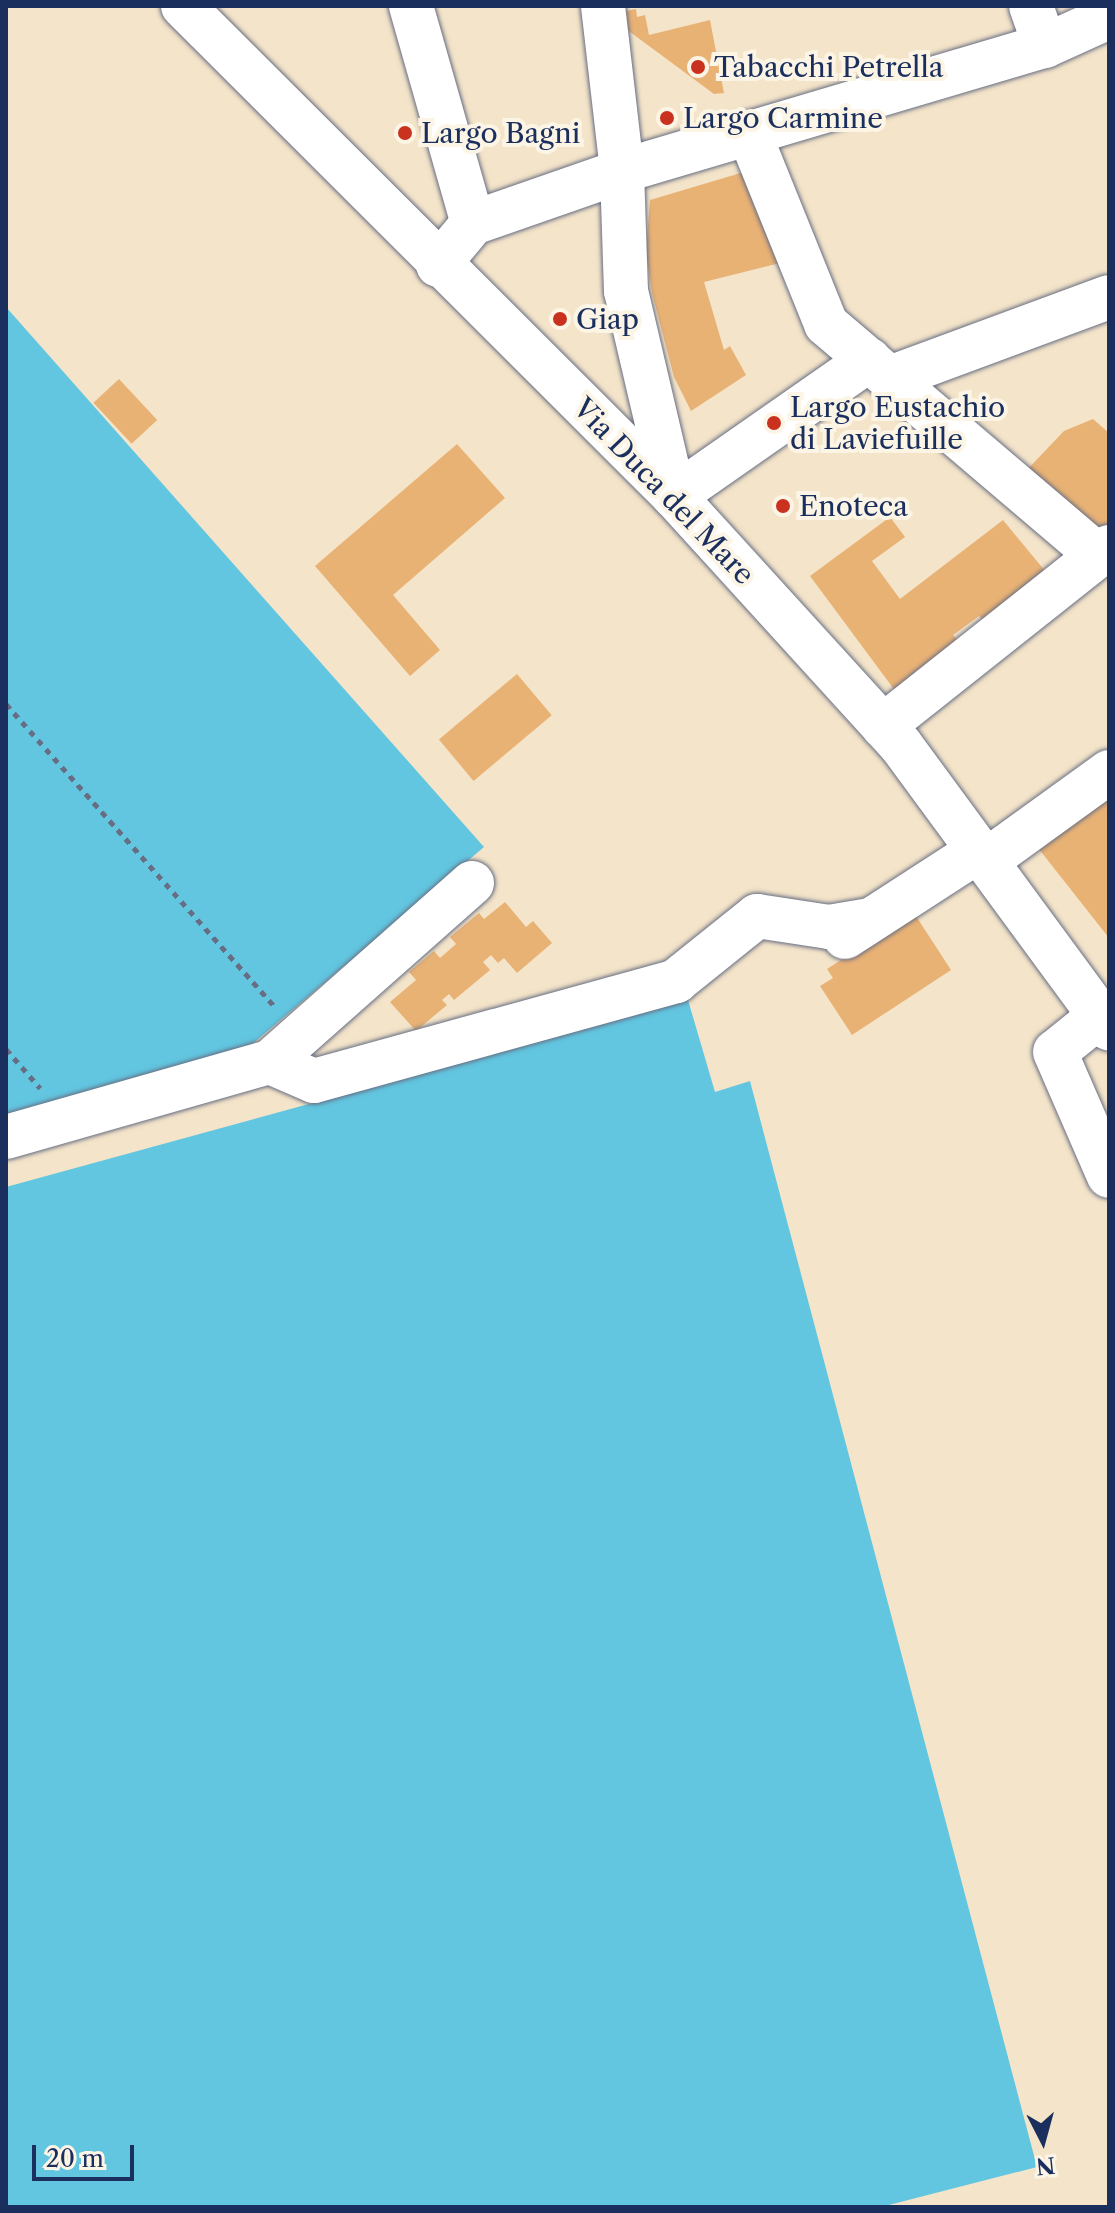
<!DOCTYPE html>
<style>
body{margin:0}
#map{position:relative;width:1115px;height:2213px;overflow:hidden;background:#f4e4c9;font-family:"Libre Caslon Text",serif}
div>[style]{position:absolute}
.water>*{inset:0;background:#62c6e0}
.building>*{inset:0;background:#e9b275;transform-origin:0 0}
.path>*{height:5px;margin-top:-2.5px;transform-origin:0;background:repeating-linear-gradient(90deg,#676e83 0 6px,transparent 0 12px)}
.roads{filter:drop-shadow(0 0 2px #676e83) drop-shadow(0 0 2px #676e83)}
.minor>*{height:44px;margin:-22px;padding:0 22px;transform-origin:22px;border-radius:22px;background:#fff}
.dots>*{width:22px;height:22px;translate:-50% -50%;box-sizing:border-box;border:4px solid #fcf5e5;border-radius:50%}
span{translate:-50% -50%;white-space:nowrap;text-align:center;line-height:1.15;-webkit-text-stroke:8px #fcf5e5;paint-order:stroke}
.poi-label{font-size:28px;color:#1b2f5e}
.left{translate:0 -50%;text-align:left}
.street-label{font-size:28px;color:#1b2f5e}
.frame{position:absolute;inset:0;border:8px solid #1b2f5e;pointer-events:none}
.north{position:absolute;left:1003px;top:2101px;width:80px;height:80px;-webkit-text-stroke:6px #fcf5e5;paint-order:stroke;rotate:174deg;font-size:22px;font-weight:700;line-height:32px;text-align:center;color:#1b2f5e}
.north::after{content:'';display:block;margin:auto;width:28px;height:36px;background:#1b2f5e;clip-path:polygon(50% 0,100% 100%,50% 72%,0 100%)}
.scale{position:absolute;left:32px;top:2145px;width:102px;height:36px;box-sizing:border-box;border:4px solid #1b2f5e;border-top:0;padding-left:10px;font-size:24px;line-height:28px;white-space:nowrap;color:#1b2f5e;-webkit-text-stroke:6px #fcf5e5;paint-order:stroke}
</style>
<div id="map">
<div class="water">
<i style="clip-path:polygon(6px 307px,484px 847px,237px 1057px,6px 1122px)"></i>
<i style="clip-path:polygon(688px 1000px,715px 1092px,750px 1081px,1037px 2167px,881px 2207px,6px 2207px,6px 1187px)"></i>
</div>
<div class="building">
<i style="clip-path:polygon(636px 9px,637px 17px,645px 15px,649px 35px,710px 20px,724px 93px,714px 94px,626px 29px,625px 11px)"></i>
<i style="clip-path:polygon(754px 169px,792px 260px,704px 282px,724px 350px,730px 346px,746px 375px,691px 411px,674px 377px,652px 293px,646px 252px,650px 200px)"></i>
<i style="left:119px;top:379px;width:56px;height:35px;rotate:47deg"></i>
<i style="clip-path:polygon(1093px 419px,1109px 433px,1109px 532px,1100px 539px,1022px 475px,1064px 431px)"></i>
<i style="clip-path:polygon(457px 444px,505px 498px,393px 595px,440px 650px,410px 676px,315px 566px)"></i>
<i style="clip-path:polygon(890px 517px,905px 537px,872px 561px,900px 599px,1003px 520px,1050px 577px,986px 624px,979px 616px,953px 635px,962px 645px,899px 696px,810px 576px)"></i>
<i style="left:517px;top:674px;width:54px;height:102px;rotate:50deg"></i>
<i style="clip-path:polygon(1109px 781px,1109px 938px,1031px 839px)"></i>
<i style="clip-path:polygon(505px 902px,526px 927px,533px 921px,552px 943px,517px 973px,504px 958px,498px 963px,491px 955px,483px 962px,490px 970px,454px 1000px,449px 994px,442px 1000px,447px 1005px,416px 1031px,390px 1002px,416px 980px,409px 972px,434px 951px,440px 958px,456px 944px,450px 937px,479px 913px,484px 919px)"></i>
<i style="clip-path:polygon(914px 913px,951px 970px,852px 1035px,820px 986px,833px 978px,827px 969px)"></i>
</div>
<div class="path">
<i style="left:6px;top:704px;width:405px;rotate:48.4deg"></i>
<i style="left:6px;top:1049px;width:52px;rotate:48.9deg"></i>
</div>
<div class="roads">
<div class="minor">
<i style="left:183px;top:6px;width:694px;rotate:44.94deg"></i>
<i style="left:674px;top:496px;width:336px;rotate:47.7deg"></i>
<i style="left:900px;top:744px;width:353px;rotate:53.7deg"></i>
<i style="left:411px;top:6px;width:226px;rotate:74.1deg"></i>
<i style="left:603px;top:6px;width:166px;rotate:83.4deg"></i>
<i style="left:622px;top:171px;width:120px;rotate:88.1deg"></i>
<i style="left:626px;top:291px;width:211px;rotate:76.8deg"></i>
<i style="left:674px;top:496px;width:238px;rotate:-34.9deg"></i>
<i style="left:1031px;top:6px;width:42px;rotate:70.7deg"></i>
<i style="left:749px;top:133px;width:206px;rotate:68deg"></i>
<i style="left:826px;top:324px;width:356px;rotate:40.4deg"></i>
<i style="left:438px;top:265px;width:55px;rotate:-50.2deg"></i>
<i style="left:473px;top:223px;width:158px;rotate:-19.2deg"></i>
<i style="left:622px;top:171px;width:441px;rotate:-16.5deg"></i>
<i style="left:1045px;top:46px;width:70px;rotate:-24.4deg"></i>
<i style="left:890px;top:378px;width:233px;rotate:-20.3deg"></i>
<i style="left:883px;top:726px;width:288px;rotate:-38.4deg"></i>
<i style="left:986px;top:861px;width:152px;rotate:-35.9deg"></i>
<i style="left:472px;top:883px;width:270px;rotate:138.5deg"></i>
<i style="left:270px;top:1062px;width:48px;rotate:23.4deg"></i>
<i style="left:314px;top:1081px;width:376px;rotate:-15.4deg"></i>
<i style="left:676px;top:981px;width:104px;rotate:-38.7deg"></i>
<i style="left:757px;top:916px;width:73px;rotate:8.7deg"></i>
<i style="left:829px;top:927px;width:42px;rotate:-9.7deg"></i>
<i style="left:845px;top:937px;width:158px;rotate:-32.9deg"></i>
<i style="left:1102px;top:1014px;width:60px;rotate:141deg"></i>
<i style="left:1055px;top:1052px;width:135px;rotate:66.5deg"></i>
<i style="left:6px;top:1137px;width:274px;rotate:-15.9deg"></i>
</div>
</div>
<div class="dots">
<i style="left:698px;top:67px;background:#c8321e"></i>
<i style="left:667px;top:118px;background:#c8321e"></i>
<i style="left:405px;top:133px;background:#c8321e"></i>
<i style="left:560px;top:319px;background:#c8321e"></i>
<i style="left:774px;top:423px;background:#c8321e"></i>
<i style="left:783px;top:506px;background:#c8321e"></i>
</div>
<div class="poi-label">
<span class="left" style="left:714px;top:67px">Tabacchi Petrella</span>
<span class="left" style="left:683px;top:118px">Largo Carmine</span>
<span class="left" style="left:421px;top:133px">Largo Bagni</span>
<span class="left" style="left:576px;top:319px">Giap</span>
<span class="left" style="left:790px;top:423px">Largo Eustachio<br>di Laviefuille</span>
<span class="left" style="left:799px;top:506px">Enoteca</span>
</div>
<div class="street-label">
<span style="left:664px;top:491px;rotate:46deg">Via Duca del Mare</span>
</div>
<div class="frame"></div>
<div class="north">N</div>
<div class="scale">20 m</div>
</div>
